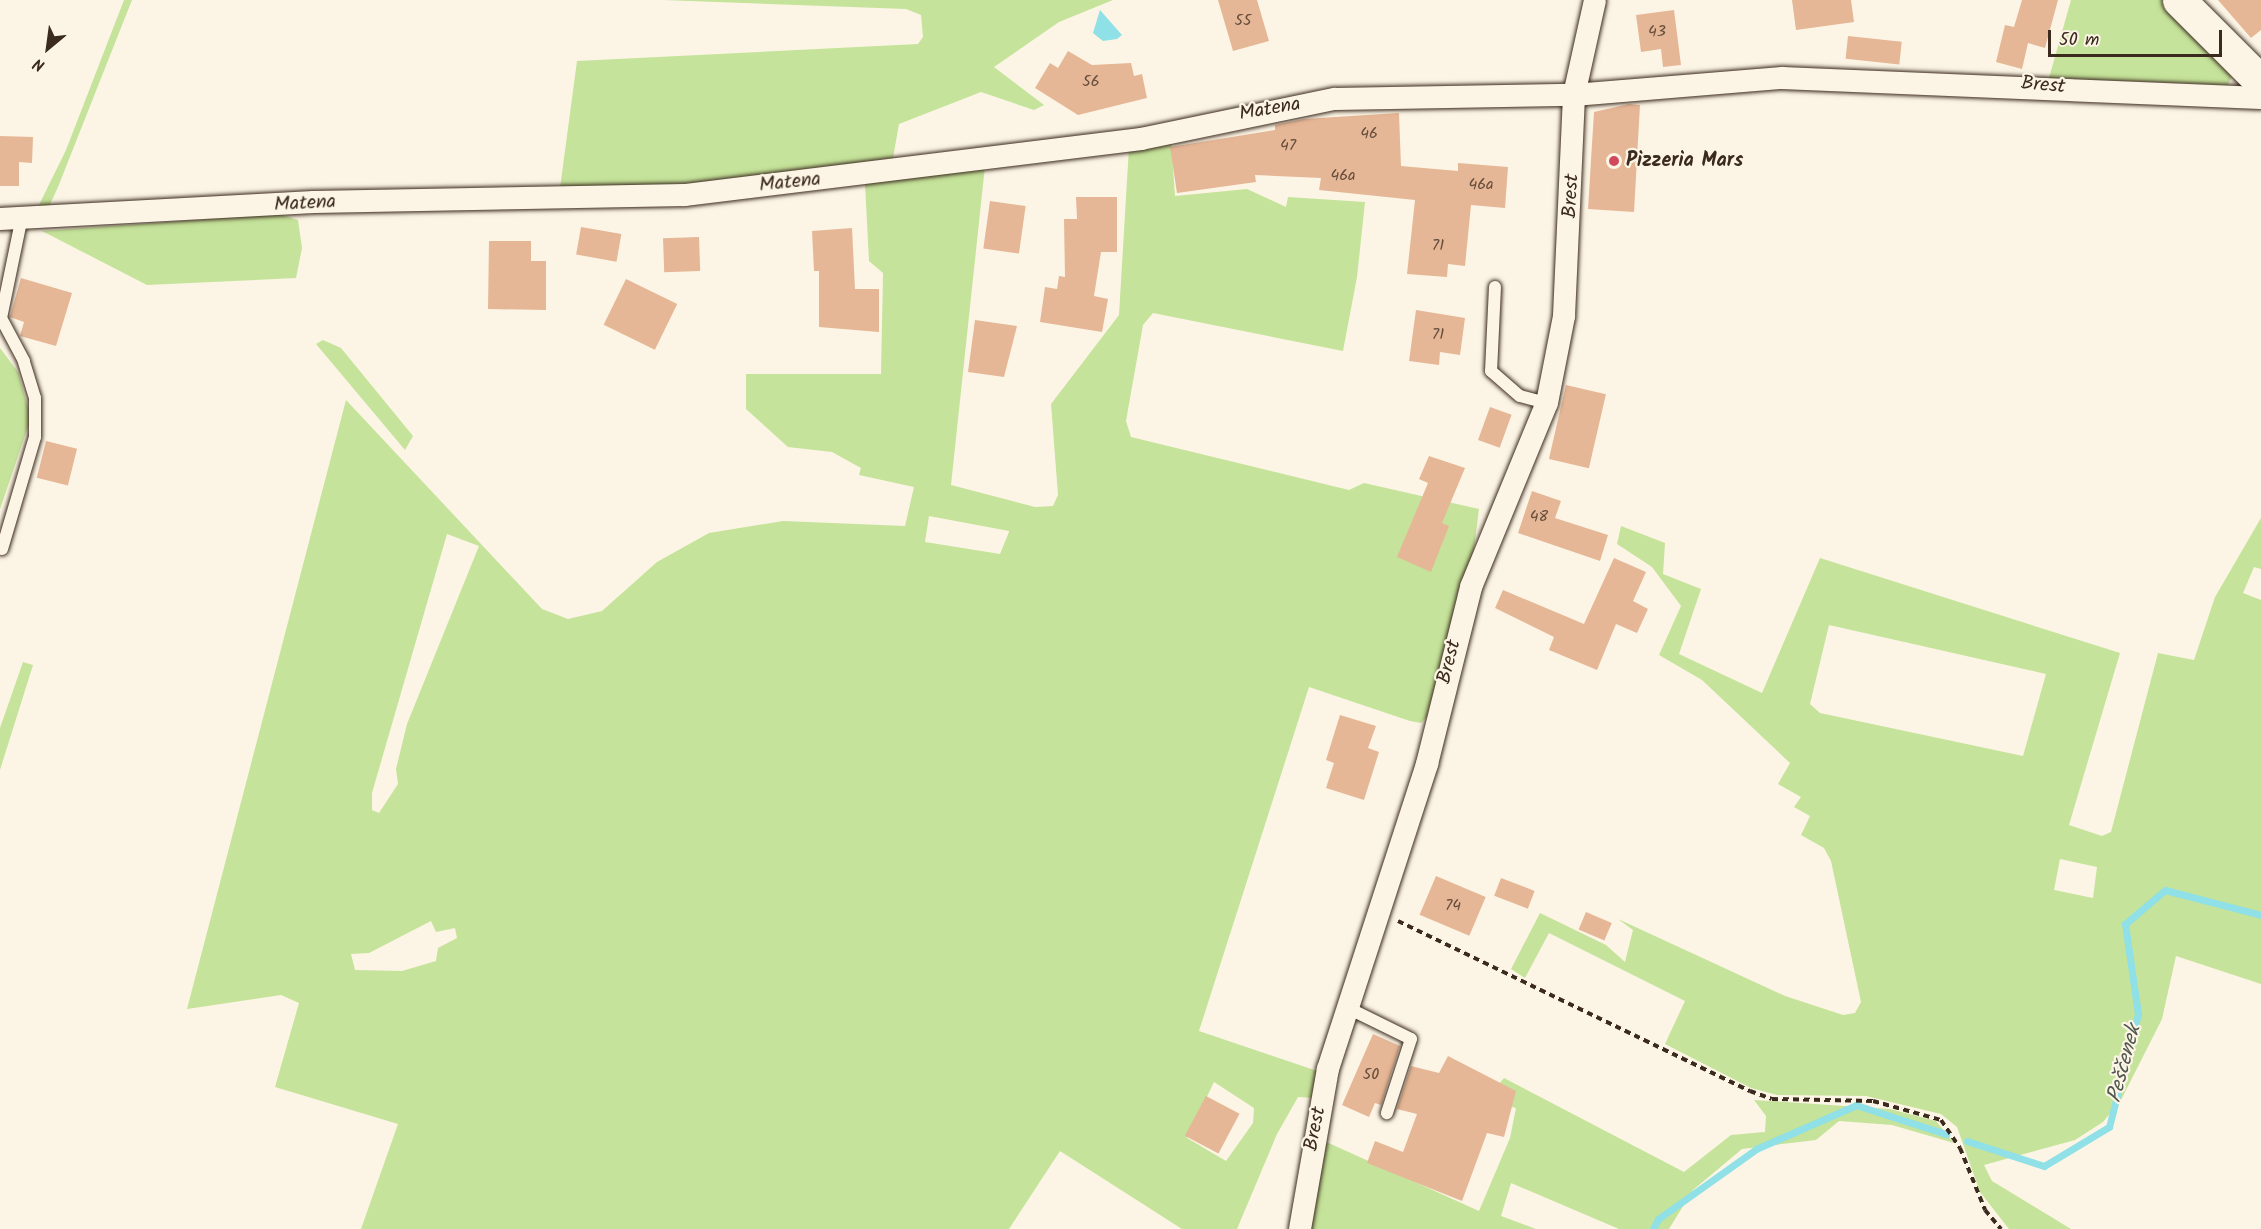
<!DOCTYPE html>
<meta charset="utf-8">
<style>
body{margin:0}
#map{position:relative;width:2261px;height:1229px;overflow:hidden;background:#fcf5e5;font-family:Kalam,sans-serif}
div>[style]{position:absolute}
.green>*{inset:0;background:#c5e39a}
.water>*{inset:0;background:#8fe0e7}
.stream>*{height:7px;margin:-3.5px;padding:0 3.5px;transform-origin:3.5px;border-radius:3.5px;background:#8fe0e7}
.building>*{inset:0;background:#e6b796;transform-origin:0 0}
.path>*{height:4px;margin-top:-2px;transform-origin:0;background:repeating-linear-gradient(90deg,#3b2a1e 0 6px,transparent 0 10.5px)}
.roads{filter:drop-shadow(0 0 2px #3b2a1e) drop-shadow(0 0 2px #3b2a1e)}
.lane>*{height:12px;margin:-6px;padding:0 6px;transform-origin:6px;border-radius:6px;background:#fcf5e5}
.street>*{height:22px;margin:-11px;padding:0 11px;transform-origin:11px;border-radius:11px;background:#fcf5e5}
.secondary>*{height:33px;margin:-16.5px;padding:0 16.5px;transform-origin:16.5px;border-radius:16.5px;background:#fcf5e5}
.dots>*{width:16px;height:16px;translate:-50% -50%;box-sizing:border-box;border:3px solid #fcf5e5;border-radius:50%}
span{translate:-50% -50%;white-space:nowrap;text-align:center;line-height:1.15;-webkit-text-stroke:4.5px #fcf5e5;paint-order:stroke}
.number-label{font-size:16px;color:#664d3c}
.number-label span{-webkit-text-stroke-width:0}
.street-label{font-size:20px;color:#3b2a1e}
.poi-label{font-size:20px;color:#3b2a1e;font-weight:700}
.left{translate:0 -50%;text-align:left}
.water-label{font-size:21px;color:#505850;font-style:italic}
.north{position:absolute;left:18px;top:18px;width:60px;height:60px;-webkit-text-stroke:4px #fcf5e5;paint-order:stroke;rotate:209deg;font-size:16px;font-weight:700;line-height:24px;text-align:center;color:#3b2a1e}
.north::after{content:'';display:block;margin:auto;width:21px;height:27px;background:#3b2a1e;clip-path:polygon(50% 0,100% 100%,50% 72%,0 100%)}
.scale{position:absolute;left:2048px;top:30px;width:174px;height:27px;box-sizing:border-box;border:3px solid #3b2a1e;border-top:0;padding-left:8px;font-size:18px;line-height:21px;white-space:nowrap;color:#3b2a1e;-webkit-text-stroke:4px #fcf5e5;paint-order:stroke}
</style>
<div id="map">
<div class="green">
<i style="clip-path:polygon(124px 0,132px 0,58px 187px,47px 211px,36px 211px,66px 150px)"></i>
<i style="clip-path:polygon(663px 0,1113px 0,1059px 22px,994px 67px,1044px 105px,1034px 110px,981px 92px,899px 124px,893px 158px,691px 183px,560px 188px,577px 61px,918px 44px,923px 37px,921px 15px,906px 9px)"></i>
<i style="clip-path:polygon(2071px 0,2164px 0,2233px 73px,2228px 85px,2049px 78px)"></i>
<i style="clip-path:polygon(evenodd,1171px 140px,1175px 196px,1247px 189px,1286px 207px,1288px 197px,1365px 202px,1357px 277px,1343px 351px,1153px 313px,1143px 325px,1126px 421px,1131px 437px,1349px 490px,1364px 483px,1479px 509px,1472px 564px,1428px 716px,1421px 723px,1410px 721px,1309px 687px,1199px 1031px,1323px 1073px,1313px 1098px,1298px 1097px,1277px 1134px,1237px 1229px,1182px 1229px,1060px 1151px,1009px 1229px,361px 1229px,398px 1124px,275px 1087px,299px 1003px,281px 995px,187px 1009px,346px 400px,542px 609px,568px 619px,602px 611px,657px 562px,709px 533px,783px 521px,905px 526px,914px 487px,859px 475px,861px 468px,832px 452px,788px 447px,746px 409px,746px 374px,881px 374px,883px 273px,869px 261px,865px 184px,985px 166px,951px 485px,1035px 507px,1053px 506px,1058px 495px,1051px 404px,1119px 315px,1129px 147px,1171px 140px,929px 516px,1009px 531px,1009px 532px,1000px 554px,925px 542px,929px 516px,1171px 140px,447px 534px,479px 546px,407px 724px,396px 769px,398px 784px,379px 813px,372px 810px,372px 793px,447px 534px,1171px 140px,431px 921px,436px 932px,455px 928px,457px 938px,438px 948px,436px 961px,402px 971px,355px 970px,351px 954px,369px 953px,431px 921px,1171px 140px,1214px 1082px,1254px 1108px,1253px 1123px,1226px 1161px,1187px 1138px,1214px 1082px)"></i>
<i style="clip-path:polygon(279px 214px,298px 220px,302px 248px,296px 278px,147px 285px,42px 231px)"></i>
<i style="clip-path:polygon(323px 340px,341px 348px,413px 436px,405px 450px,316px 344px)"></i>
<i style="clip-path:polygon(0 348px,18px 372px,31px 418px,0 509px)"></i>
<i style="clip-path:polygon(evenodd,2261px 518px,2261px 569px,2254px 567px,2243px 593px,2261px 600px,2261px 984px,2176px 956px,2162px 1019px,2121px 1100px,2103px 1122px,2075px 1140px,1984px 1165px,1992px 1181px,2071px 1229px,2009px 1229px,1980px 1192px,1957px 1127px,1941px 1114px,1866px 1096px,1777px 1095px,1751px 1088px,1665px 1044px,1685px 1001px,1549px 933px,1525px 978px,1511px 969px,1540px 913px,1606px 945px,1625px 962px,1633px 930px,1618px 919px,1785px 996px,1843px 1015px,1855px 1013px,1861px 1002px,1831px 861px,1824px 848px,1801px 835px,1810px 816px,1794px 807px,1801px 797px,1778px 784px,1790px 763px,1702px 680px,1659px 655px,1681px 606px,1652px 567px,1617px 544px,1621px 526px,1665px 543px,1663px 574px,1701px 589px,1679px 654px,1762px 693px,1820px 558px,2120px 653px,2069px 825px,2102px 836px,2111px 832px,2158px 653px,2194px 660px,2215px 597px,2261px 518px,1829px 625px,2046px 674px,2023px 756px,1820px 713px,1810px 704px,1829px 625px,2261px 518px,2060px 859px,2097px 867px,2093px 898px,2054px 890px,2060px 859px)"></i>
<i style="clip-path:polygon(23px 662px,33px 665px,0 770px,0 728px)"></i>
<i style="clip-path:polygon(1504px 1078px,1684px 1172px,1731px 1135px,1765px 1132px,1766px 1116px,1754px 1100px,1890px 1109px,1936px 1121px,1954px 1143px,1892px 1125px,1839px 1121px,1816px 1140px,1742px 1149px,1693px 1190px,1669px 1229px,1619px 1229px,1511px 1183px,1501px 1216px,1536px 1229px,1305px 1229px,1322px 1140px,1479px 1211px,1510px 1138px,1516px 1108px,1485px 1100px)"></i>
</div>
<div class="water">
<i style="clip-path:polygon(1100px 10px,1122px 35px,1117px 39px,1103px 41px,1093px 33px)"></i>
</div>
<div class="stream">
<i style="left:1967px;top:1141px;width:81px;rotate:18deg"></i>
<i style="left:2044px;top:1166px;width:76px;rotate:-31deg"></i>
<i style="left:2109px;top:1127px;width:117px;rotate:-75.6deg"></i>
<i style="left:2138px;top:1014px;width:91px;rotate:-98.2deg"></i>
<i style="left:2125px;top:924px;width:52px;rotate:-40.4deg"></i>
<i style="left:2165px;top:890px;width:99px;rotate:14.6deg"></i>
<i style="left:1653px;top:1229px;width:11px;rotate:-63deg"></i>
<i style="left:1658px;top:1219px;width:120px;rotate:-35.5deg"></i>
<i style="left:1756px;top:1149px;width:109px;rotate:-23.7deg"></i>
<i style="left:1856px;top:1105px;width:95px;rotate:17.9deg"></i>
</div>
<div class="building">
<i style="clip-path:polygon(1218px 0,1257px 0,1269px 41px,1233px 51px)"></i>
<i style="clip-path:polygon(1792px 0,1851px 0,1854px 22px,1796px 30px)"></i>
<i style="clip-path:polygon(2022px 0,2058px 0,2045px 48px,2028px 43px,2022px 69px,1996px 62px,2005px 25px,2014px 27px)"></i>
<i style="clip-path:polygon(2218px 0,2261px 0,2261px 30px,2251px 38px)"></i>
<i style="clip-path:polygon(1674px 10px,1681px 65px,1663px 67px,1661px 49px,1641px 52px,1636px 15px)"></i>
<i style="left:1848px;top:36px;width:54px;height:23px;rotate:6deg"></i>
<i style="clip-path:polygon(1068px 51px,1092px 65px,1131px 63px,1134px 76px,1142px 74px,1147px 98px,1078px 115px,1035px 88px,1050px 63px,1058px 68px)"></i>
<i style="clip-path:polygon(1629px 104px,1640px 105px,1634px 212px,1588px 209px,1594px 112px)"></i>
<i style="clip-path:polygon(1399px 113px,1401px 166px,1458px 171px,1458px 163px,1508px 167px,1505px 208px,1471px 205px,1465px 266px,1448px 264px,1447px 277px,1407px 274px,1415px 200px,1319px 190px,1321px 178px,1255px 175px,1256px 182px,1177px 193px,1170px 147px,1275px 130px,1275px 125px,1304px 119px)"></i>
<i style="clip-path:polygon(0 136px,33px 137px,32px 163px,19px 162px,19px 186px,0 186px)"></i>
<i style="clip-path:polygon(1076px 197px,1117px 197px,1117px 252px,1101px 252px,1094px 296px,1108px 299px,1102px 332px,1040px 322px,1045px 287px,1057px 289px,1059px 276px,1065px 277px,1064px 219px,1077px 219px)"></i>
<i style="left:990px;top:201px;width:36px;height:48px;rotate:8deg"></i>
<i style="left:581px;top:227px;width:41px;height:28px;rotate:10deg"></i>
<i style="clip-path:polygon(852px 228px,855px 289px,879px 289px,879px 332px,819px 327px,819px 271px,814px 271px,812px 231px)"></i>
<i style="left:699px;top:237px;width:34px;height:36px;rotate:88deg"></i>
<i style="clip-path:polygon(489px 241px,531px 241px,531px 261px,546px 261px,546px 310px,488px 309px)"></i>
<i style="clip-path:polygon(21px 278px,72px 293px,56px 346px,20px 336px,24px 322px,10px 317px)"></i>
<i style="left:626px;top:279px;width:57px;height:51px;rotate:26deg"></i>
<i style="clip-path:polygon(1416px 310px,1465px 318px,1460px 355px,1440px 352px,1439px 365px,1409px 361px)"></i>
<i style="clip-path:polygon(975px 320px,1017px 326px,1004px 377px,968px 372px)"></i>
<i style="left:1566px;top:385px;width:41px;height:76px;rotate:13deg"></i>
<i style="left:1490px;top:407px;width:23px;height:35px;rotate:20deg"></i>
<i style="left:46px;top:441px;width:32px;height:38px;rotate:14deg"></i>
<i style="clip-path:polygon(1429px 456px,1465px 468px,1442px 523px,1449px 526px,1431px 572px,1397px 557px,1428px 483px,1419px 479px)"></i>
<i style="clip-path:polygon(1532px 491px,1561px 501px,1555px 518px,1608px 535px,1600px 561px,1518px 533px)"></i>
<i style="clip-path:polygon(1614px 558px,1646px 572px,1633px 601px,1648px 609px,1637px 633px,1616px 624px,1597px 670px,1549px 650px,1554px 637px,1495px 608px,1503px 590px,1584px 624px)"></i>
<i style="clip-path:polygon(1340px 715px,1376px 726px,1368px 748px,1379px 752px,1364px 800px,1326px 788px,1334px 763px,1326px 760px)"></i>
<i style="left:1436px;top:876px;width:54px;height:42px;rotate:23deg"></i>
<i style="left:1501px;top:878px;width:36px;height:19px;rotate:21deg"></i>
<i style="left:1586px;top:912px;width:28px;height:19px;rotate:23deg"></i>
<i style="clip-path:polygon(1373px 1034px,1400px 1046px,1381px 1105px,1375px 1103px,1369px 1117px,1342px 1105px)"></i>
<i style="clip-path:polygon(1448px 1056px,1516px 1091px,1504px 1137px,1487px 1133px,1462px 1201px,1367px 1163px,1375px 1141px,1403px 1152px,1417px 1114px,1397px 1109px,1411px 1066px,1439px 1073px)"></i>
<i style="left:1206px;top:1096px;width:38px;height:45px;rotate:28deg"></i>
</div>
<div class="path">
<i style="left:1398px;top:921px;width:391px;rotate:25.8deg"></i>
<i style="left:1750px;top:1091px;width:23px;rotate:20deg"></i>
<i style="left:1772px;top:1099px;width:101px;rotate:1.1deg"></i>
<i style="left:1873px;top:1101px;width:71px;rotate:15.6deg"></i>
<i style="left:1941px;top:1120px;width:34px;rotate:56deg"></i>
<i style="left:1960px;top:1148px;width:67px;rotate:68deg"></i>
<i style="left:1985px;top:1210px;width:25px;rotate:50deg"></i>
</div>
<div class="roads">
<div class="lane">
<i style="left:1495px;top:287px;width:84px;rotate:92.7deg"></i>
<i style="left:1491px;top:371px;width:38px;rotate:41deg"></i>
<i style="left:1520px;top:396px;width:28px;rotate:15deg"></i>
<i style="left:2px;top:549px;width:117px;rotate:-73.6deg"></i>
<i style="left:35px;top:437px;width:39px;rotate:-90deg"></i>
<i style="left:35px;top:398px;width:39px;rotate:-107deg"></i>
<i style="left:24px;top:361px;width:49px;rotate:-118.1deg"></i>
<i style="left:1px;top:318px;width:99px;rotate:-78.3deg"></i>
<i style="left:1348px;top:1008px;width:70px;rotate:26.2deg"></i>
<i style="left:1411px;top:1039px;width:78px;rotate:108deg"></i>
</div>
<div class="street">
<i style="left:0;top:219px;width:314px;rotate:-3.1deg"></i>
<i style="left:314px;top:202px;width:371px;rotate:-1.1deg"></i>
<i style="left:685px;top:195px;width:459px;rotate:-7deg"></i>
<i style="left:1141px;top:139px;width:198px;rotate:-11.7deg"></i>
<i style="left:1335px;top:99px;width:239px;rotate:-1deg"></i>
<i style="left:1574px;top:95px;width:209px;rotate:-4.7deg"></i>
<i style="left:1782px;top:78px;width:479px;rotate:2.4deg"></i>
<i style="left:1300px;top:1229px;width:162px;rotate:-80.1deg"></i>
<i style="left:1328px;top:1069px;width:321px;rotate:-72deg"></i>
<i style="left:1427px;top:764px;width:182px;rotate:-76deg"></i>
<i style="left:1471px;top:587px;width:199px;rotate:-67.6deg"></i>
<i style="left:1547px;top:403px;width:89px;rotate:-78.9deg"></i>
<i style="left:1564px;top:316px;width:221px;rotate:-87.4deg"></i>
<i style="left:1574px;top:95px;width:97px;rotate:-77.5deg"></i>
</div>
<div class="secondary">
<i style="left:2179px;top:0;width:116px;rotate:45deg"></i>
</div>
</div>
<div class="dots">
<i style="left:1614px;top:161px;background:#d1495b"></i>
</div>
<div class="number-label">
<span style="left:1243px;top:21px">55</span>
<span style="left:1657px;top:32px">43</span>
<span style="left:1091px;top:82px">56</span>
<span style="left:1369px;top:134px">46</span>
<span style="left:1288px;top:146px">47</span>
<span style="left:1343px;top:176px">46a</span>
<span style="left:1481px;top:185px">46a</span>
<span style="left:1438px;top:246px">71</span>
<span style="left:1438px;top:335px">71</span>
<span style="left:1539px;top:517px">48</span>
<span style="left:1453px;top:906px">74</span>
<span style="left:1371px;top:1075px">50</span>
</div>
<div class="street-label">
<span style="left:2043px;top:86px;rotate:5deg">Brest</span>
<span style="left:1270px;top:110px;rotate:-10deg">Matena</span>
<span style="left:790px;top:183px;rotate:-6deg">Matena</span>
<span style="left:1572px;top:196px;rotate:-87deg">Brest</span>
<span style="left:305px;top:204px;rotate:-3deg">Matena</span>
<span style="left:1450px;top:662px;rotate:-76deg">Brest</span>
<span style="left:1316px;top:1129px;rotate:-79deg">Brest</span>
</div>
<div class="poi-label">
<span class="left" style="left:1626px;top:161px">Pizzeria Mars</span>
</div>
<div class="water-label">
<span style="left:2125px;top:1064px;rotate:-75deg">Peščenek</span>
</div>
<div class="north">N</div>
<div class="scale">50 m</div>
</div>
